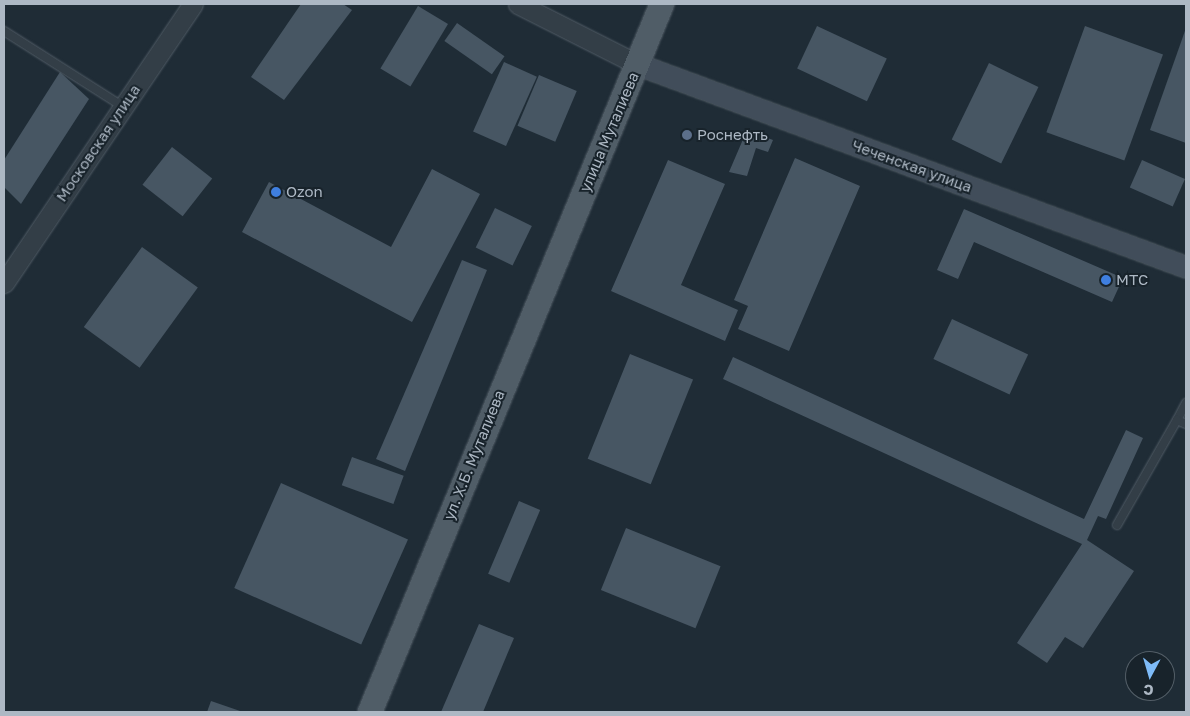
<!DOCTYPE html>
<meta charset="utf-8">
<style>
body{margin:0}
#map{position:relative;width:1190px;height:716px;overflow:hidden;background:#1f2c36;font-family:"Golos Text",sans-serif}
div>[style]{position:absolute}
.building>*{inset:0;background:#475663;transform-origin:0 0}
.roads{filter:drop-shadow(0 0 1px #505b65) drop-shadow(0 0 1px #505b65)}
.service>*{height:8px;margin:-4px;padding:0 4px;transform-origin:4px;border-radius:4px;background:#333e47}
.tertiary>*{height:19px;margin:-9.5px;padding:0 9.5px;transform-origin:9.5px;border-radius:9.5px;background:#333e47}
.secondary>*{height:21px;margin:-10.5px;padding:0 10.5px;transform-origin:10.5px;border-radius:10.5px;background:#414d5a}
.primary>*{height:24px;margin:-12px;padding:0 12px;transform-origin:12px;border-radius:12px;background:#505d67}
.dots>*{width:14px;height:14px;translate:-50% -50%;box-sizing:border-box;border:2px solid #18232b;border-radius:50%}
span{translate:-50% -50%;white-space:nowrap;text-align:center;line-height:1.15;-webkit-text-stroke:4px #18232b;paint-order:stroke}
.street-label{font-size:15px;color:#adb8c4}
.poi-label{font-size:15px;color:#adb8c4}
.left{translate:0 -50%;text-align:left}
.frame{position:absolute;inset:0;border:5px solid #adb8c4;pointer-events:none}
.north{position:absolute;left:1125px;top:651px;width:50px;height:50px;box-sizing:border-box;background:#18232b;border:1px solid #545f68;border-radius:50%;rotate:186deg;font-size:14px;font-weight:700;line-height:20px;text-align:center;color:#adb8c4}
.north::after{content:'';display:block;margin:auto;width:18px;height:22px;background:#7ebbf8;clip-path:polygon(50% 0,100% 100%,50% 72%,0 100%)}
</style>
<div id="map">
<div class="building">
<i style="clip-path:polygon(301px 4px,343px 4px,352px 10px,284px 100px,251px 77px)"></i>
<i style="left:418px;top:6px;width:35px;height:73px;rotate:31deg"></i>
<i style="left:457px;top:23px;width:58px;height:22px;rotate:35deg"></i>
<i style="left:817px;top:26px;width:77px;height:47px;rotate:25deg"></i>
<i style="left:1085px;top:26px;width:83px;height:113px;rotate:20deg"></i>
<i style="clip-path:polygon(1186px 28px,1186px 143px,1150px 130px)"></i>
<i style="left:504px;top:62px;width:36px;height:76px;rotate:24deg"></i>
<i style="left:989px;top:63px;width:55px;height:85px;rotate:26deg"></i>
<i style="clip-path:polygon(60px 72px,89px 99px,21px 204px,4px 187px,4px 160px)"></i>
<i style="left:539px;top:75px;width:41px;height:55px;rotate:23deg"></i>
<i style="clip-path:polygon(747px 130px,773px 140px,768px 152px,756px 148px,747px 176px,729px 172px)"></i>
<i style="left:172px;top:147px;width:51px;height:48px;rotate:38deg"></i>
<i style="clip-path:polygon(795px 158px,860px 186px,789px 351px,738px 329px,748px 306px,734px 300px)"></i>
<i style="clip-path:polygon(668px 160px,725px 184px,681px 285px,738px 310px,725px 341px,611px 291px)"></i>
<i style="left:1142px;top:160px;width:47px;height:30px;rotate:24deg"></i>
<i style="clip-path:polygon(432px 169px,480px 194px,412px 322px,242px 232px,269px 182px,391px 247px)"></i>
<i style="left:495px;top:208px;width:41px;height:44px;rotate:26deg"></i>
<i style="clip-path:polygon(964px 209px,1123px 278px,1112px 302px,974px 242px,958px 279px,937px 270px)"></i>
<i style="left:142px;top:247px;width:69px;height:99px;rotate:36deg"></i>
<i style="clip-path:polygon(462px 260px,487px 270px,405px 471px,376px 459px)"></i>
<i style="left:952px;top:319px;width:84px;height:44px;rotate:25deg"></i>
<i style="left:630px;top:354px;width:68px;height:113px;rotate:22deg"></i>
<i style="clip-path:polygon(733px 357px,1084px 519px,1126px 430px,1143px 438px,1106px 519px,1098px 516px,1087px 540px,1134px 571px,1083px 648px,1065px 637px,1047px 663px,1017px 643px,1082px 544px,723px 379px)"></i>
<i style="left:352px;top:457px;width:55px;height:30px;rotate:20deg"></i>
<i style="left:281px;top:483px;width:139px;height:115px;rotate:24deg"></i>
<i style="left:519px;top:501px;width:23px;height:79px;rotate:23deg"></i>
<i style="left:626px;top:528px;width:102px;height:67px;rotate:22deg"></i>
<i style="clip-path:polygon(479px 624px,514px 638px,483px 712px,441px 712px)"></i>
<i style="clip-path:polygon(211px 701px,243px 712px,207px 712px)"></i>
</div>
<div class="roads">
<div class="service">
<i style="left:4px;top:31px;width:140px;rotate:32.4deg"></i>
<i style="left:1186px;top:403px;width:19px;rotate:118deg"></i>
<i style="left:1177px;top:420px;width:10px;rotate:24deg"></i>
<i style="left:1117px;top:525px;width:121px;rotate:-60.3deg"></i>
</div>
<div class="tertiary">
<i style="left:518px;top:4px;width:133px;rotate:26.8deg"></i>
<i style="left:4px;top:283px;width:337px;rotate:-55.9deg"></i>
</div>
<div class="secondary">
<i style="left:637px;top:64px;width:585px;rotate:20.29deg"></i>
</div>
<div class="primary">
<i style="left:370px;top:712px;width:766px;rotate:-67.59deg"></i>
</div>
</div>
<div class="dots">
<i style="left:687px;top:135px;background:#5c6f8a"></i>
<i style="left:276px;top:192px;background:#3f7fe0"></i>
<i style="left:1106px;top:280px;background:#3f7fe0"></i>
</div>
<div class="street-label">
<span style="left:609px;top:132px;rotate:-67deg">улица Муталиева</span>
<span style="left:98px;top:143px;rotate:-56deg">Московская улица</span>
<span style="left:912px;top:166px;rotate:20deg">Чеченская улица</span>
<span style="left:474px;top:455px;rotate:-68deg">ул. Х.Б. Муталиева</span>
</div>
<div class="poi-label">
<span class="left" style="left:697px;top:135px">Роснефть</span>
<span class="left" style="left:286px;top:192px">Ozon</span>
<span class="left" style="left:1116px;top:280px">МТС</span>
</div>
<div class="frame"></div>
<div class="north">С</div>
</div>
